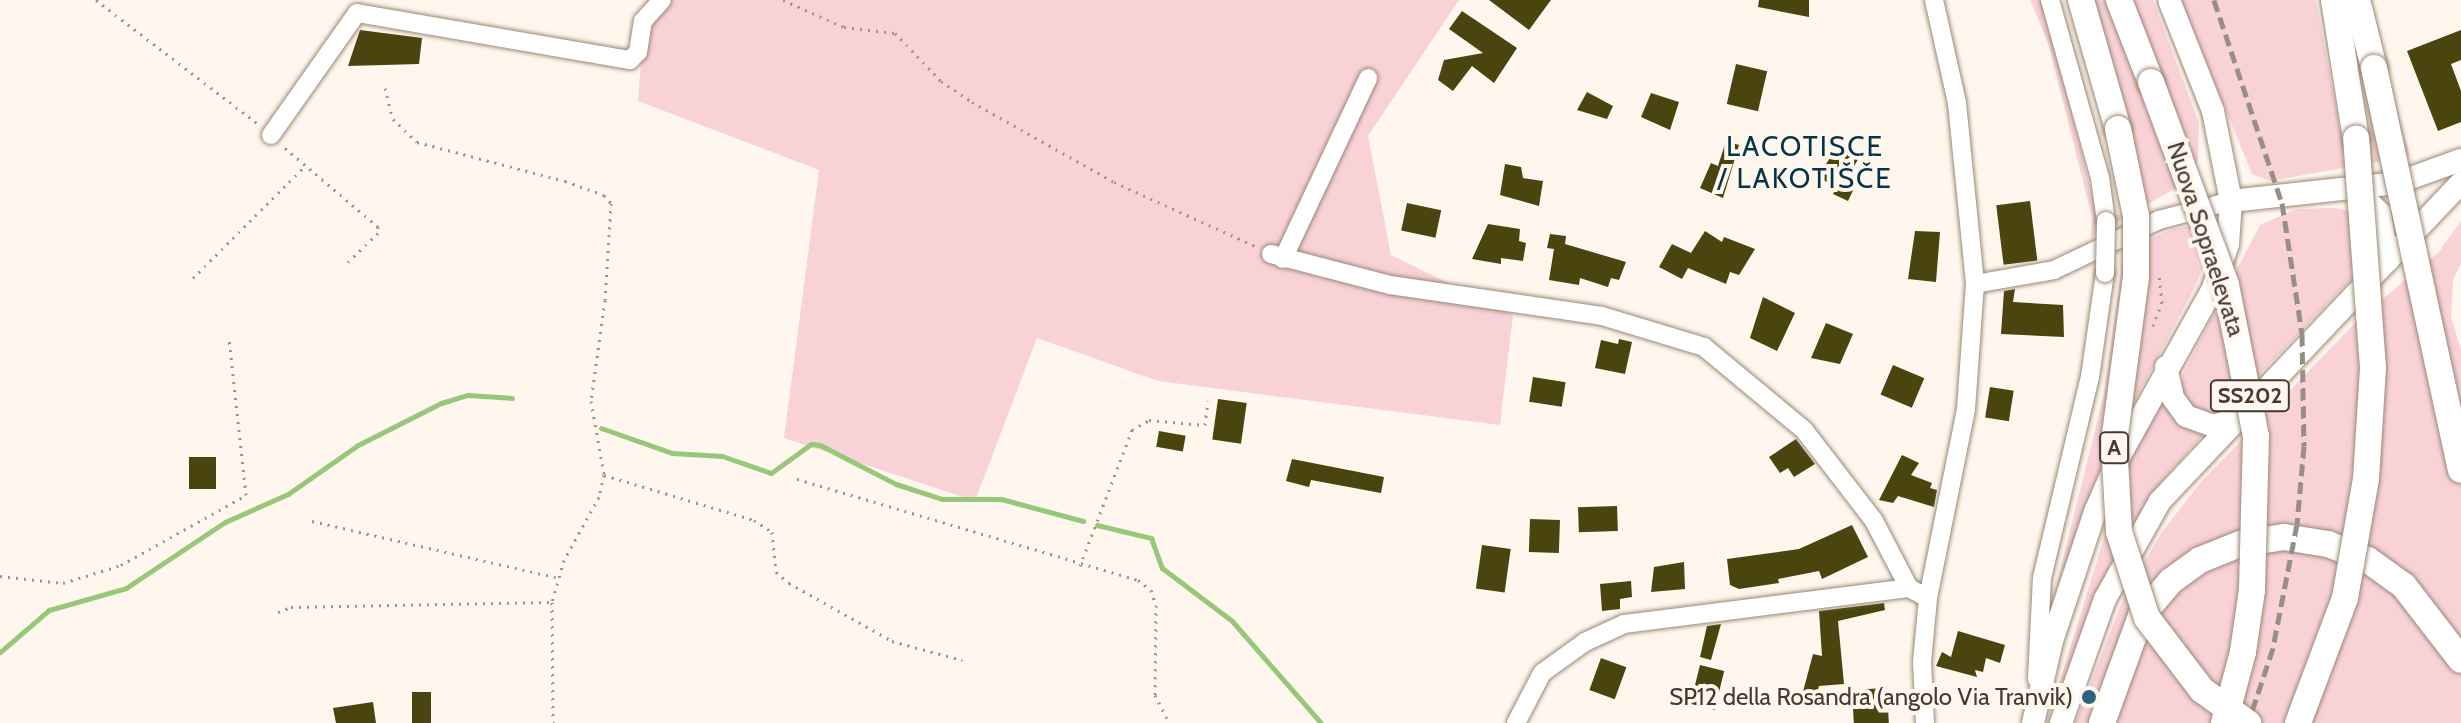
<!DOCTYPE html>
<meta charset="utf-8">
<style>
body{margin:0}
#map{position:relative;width:2461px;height:723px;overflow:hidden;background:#fff7ee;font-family:Cabin,sans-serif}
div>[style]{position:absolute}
.green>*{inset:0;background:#f9d2d8}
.stream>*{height:5px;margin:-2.5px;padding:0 2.5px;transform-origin:2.5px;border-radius:2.5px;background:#97c87a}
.building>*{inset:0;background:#4a440f;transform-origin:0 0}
.path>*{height:3px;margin-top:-1.5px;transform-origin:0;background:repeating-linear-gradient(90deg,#9d958c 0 2px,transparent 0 8px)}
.roads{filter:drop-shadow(0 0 2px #9a8873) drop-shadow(0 0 2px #9a8873)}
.minor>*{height:18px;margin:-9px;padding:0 9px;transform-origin:9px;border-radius:9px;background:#fff}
.major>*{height:22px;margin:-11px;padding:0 11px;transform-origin:11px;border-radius:11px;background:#fff}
.highway>*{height:26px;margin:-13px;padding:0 13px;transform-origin:13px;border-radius:13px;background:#fff}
.rail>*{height:5px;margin-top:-2.5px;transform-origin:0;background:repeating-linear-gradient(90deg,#978f86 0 12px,transparent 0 18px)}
.bridges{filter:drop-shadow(0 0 2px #9a8873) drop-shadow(0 0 2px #9a8873)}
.minor-bridge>*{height:18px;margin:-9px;padding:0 9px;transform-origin:9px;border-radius:9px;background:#fff}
.highway-bridge>*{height:26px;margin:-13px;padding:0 13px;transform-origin:13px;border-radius:13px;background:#fff}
.dots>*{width:22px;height:22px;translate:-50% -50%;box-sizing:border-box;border:4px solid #fff7ee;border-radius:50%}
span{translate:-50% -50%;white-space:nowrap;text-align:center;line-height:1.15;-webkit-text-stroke:8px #fff7ee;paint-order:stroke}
.shield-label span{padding:2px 6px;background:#fff7ee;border:2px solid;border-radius:6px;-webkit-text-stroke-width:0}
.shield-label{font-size:22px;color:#433b32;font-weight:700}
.street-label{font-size:24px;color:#433b32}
.poi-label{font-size:24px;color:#433b32}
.right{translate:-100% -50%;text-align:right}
.quarter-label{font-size:28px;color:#023548;letter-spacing:2px}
</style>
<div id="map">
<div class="green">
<i style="clip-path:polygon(646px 0,1459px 0,1368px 136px,1391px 255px,1513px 315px,1500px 425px,1158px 381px,1037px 338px,975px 501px,784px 438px,819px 170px,638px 101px)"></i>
<i style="clip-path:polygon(2030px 0,2044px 0,2097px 216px,2106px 221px,2122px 213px,2091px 0,2105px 0,2139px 87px,2131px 0,2153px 0,2199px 123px,2198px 160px,2183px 184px,2091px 237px,2092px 217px,2048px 43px)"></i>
<i style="clip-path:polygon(2181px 0,2316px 0,2342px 140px,2371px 136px,2362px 71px,2385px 64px,2410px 156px,2270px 181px,2252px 174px)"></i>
<i style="clip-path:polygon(2334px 208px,2352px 211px,2366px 264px,2224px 411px,2206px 415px,2195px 410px,2181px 390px,2183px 374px,2260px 225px,2296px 209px)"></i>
<i style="clip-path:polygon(2221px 221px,2196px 285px,2102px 463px,2054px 595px,2104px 394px,2124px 250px,2173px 229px)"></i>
<i style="clip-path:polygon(2461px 221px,2461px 264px,2453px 280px,2451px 317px,2461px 350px,2461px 723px,2075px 723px,2124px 597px,2162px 532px,2200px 483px,2361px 317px,2438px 253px)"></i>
<i style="clip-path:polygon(2162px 398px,2178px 420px,2204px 434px,2162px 481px,2112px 559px,2050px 713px,2124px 473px)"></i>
</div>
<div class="stream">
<i style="left:601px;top:428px;width:75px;rotate:19.4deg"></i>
<i style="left:672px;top:453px;width:50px;rotate:3.4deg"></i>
<i style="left:722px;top:456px;width:52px;rotate:19.1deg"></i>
<i style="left:771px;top:473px;width:49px;rotate:-35.9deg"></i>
<i style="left:811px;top:444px;width:9px;rotate:6deg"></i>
<i style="left:820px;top:445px;width:85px;rotate:27.2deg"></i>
<i style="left:896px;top:484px;width:48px;rotate:18.1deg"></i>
<i style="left:942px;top:499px;width:59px"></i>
<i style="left:1001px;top:499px;width:85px;rotate:15deg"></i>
<i style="left:1097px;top:525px;width:56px;rotate:13.5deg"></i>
<i style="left:1151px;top:538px;width:32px;rotate:70deg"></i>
<i style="left:1162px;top:568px;width:88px;rotate:37.1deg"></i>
<i style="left:1232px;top:621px;width:135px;rotate:48.9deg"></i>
<i style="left:0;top:652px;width:65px;rotate:-40.6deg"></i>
<i style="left:49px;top:610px;width:80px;rotate:-15.9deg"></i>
<i style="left:126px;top:588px;width:119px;rotate:-33.7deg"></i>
<i style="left:225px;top:522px;width:69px;rotate:-24deg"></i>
<i style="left:288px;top:494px;width:85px;rotate:-35deg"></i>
<i style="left:358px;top:445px;width:93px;rotate:-26.8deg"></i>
<i style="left:441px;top:403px;width:28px;rotate:-17deg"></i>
<i style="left:468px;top:395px;width:44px;rotate:3.9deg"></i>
</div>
<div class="building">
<i style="clip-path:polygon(1489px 0,1551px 0,1529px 30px)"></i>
<i style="clip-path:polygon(1759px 0,1809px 0,1809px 17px,1758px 7px)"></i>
<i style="clip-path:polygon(1462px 11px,1517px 48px,1494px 83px,1472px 66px,1453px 91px,1438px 80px,1444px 60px,1483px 53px,1449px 29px)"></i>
<i style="clip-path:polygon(360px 30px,422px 38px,419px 64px,348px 66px)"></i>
<i style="clip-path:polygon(2461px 30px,2461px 60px,2451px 64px,2461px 91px,2461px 122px,2438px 131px,2407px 51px)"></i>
<i style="left:1736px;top:64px;width:32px;height:41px;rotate:13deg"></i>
<i style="clip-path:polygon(1587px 92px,1613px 106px,1607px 119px,1577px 110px)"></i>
<i style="clip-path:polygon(1651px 93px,1679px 102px,1670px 130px,1641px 117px)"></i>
<i style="clip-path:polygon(1726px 141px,1739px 145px,1723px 198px,1700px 188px,1711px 163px,1718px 166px)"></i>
<i style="clip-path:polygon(1839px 145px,1860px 156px,1853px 168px,1859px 171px,1857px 182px,1848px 201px,1833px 194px,1837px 187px,1817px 177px)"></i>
<i style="clip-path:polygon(1505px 164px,1521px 167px,1523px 178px,1543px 181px,1539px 206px,1500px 195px)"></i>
<i style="left:2030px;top:201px;width:60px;height:34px;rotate:83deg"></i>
<i style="left:1407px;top:203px;width:35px;height:28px;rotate:12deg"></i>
<i style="clip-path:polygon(1488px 224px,1520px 229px,1519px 241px,1526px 243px,1523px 261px,1501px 258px,1501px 264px,1472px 259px)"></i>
<i style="clip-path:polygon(1705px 231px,1722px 242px,1724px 237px,1755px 249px,1739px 275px,1730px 272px,1726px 284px,1688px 268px,1682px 279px,1659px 267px,1672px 244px,1691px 253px)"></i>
<i style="clip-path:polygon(1915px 231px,1940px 232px,1936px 282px,1908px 279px)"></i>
<i style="clip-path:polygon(1550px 234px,1566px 236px,1565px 244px,1626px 262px,1619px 280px,1611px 278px,1608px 287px,1580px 278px,1579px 285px,1549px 280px,1554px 249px,1547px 248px)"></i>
<i style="clip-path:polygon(2015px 289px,2013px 302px,2063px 305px,2064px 337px,2001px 334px,2004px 291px)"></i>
<i style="clip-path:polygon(1763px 297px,1795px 313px,1777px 351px,1750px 338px)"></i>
<i style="clip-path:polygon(1826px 323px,1853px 334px,1840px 364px,1811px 358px)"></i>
<i style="clip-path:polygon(1619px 339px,1632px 342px,1625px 374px,1595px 368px,1601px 340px,1618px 344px)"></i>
<i style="left:1893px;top:365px;width:34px;height:32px;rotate:23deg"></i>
<i style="left:1533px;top:377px;width:33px;height:25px;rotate:9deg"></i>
<i style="left:1990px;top:387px;width:24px;height:31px;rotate:9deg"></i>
<i style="left:1218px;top:399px;width:29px;height:41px;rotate:8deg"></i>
<i style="left:1159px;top:431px;width:27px;height:16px;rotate:10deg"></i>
<i style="clip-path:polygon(1796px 439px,1815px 464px,1794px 477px,1788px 468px,1780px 473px,1769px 457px)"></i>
<i style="clip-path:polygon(1902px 455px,1919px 463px,1911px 475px,1932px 483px,1930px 488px,1937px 490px,1934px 507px,1898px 496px,1893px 503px,1879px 500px)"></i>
<i style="left:189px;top:457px;width:27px;height:32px"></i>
<i style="clip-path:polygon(1292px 459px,1384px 477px,1381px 493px,1311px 480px,1309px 487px,1286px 481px)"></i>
<i style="left:1617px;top:506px;width:25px;height:39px;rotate:88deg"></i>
<i style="left:1530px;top:519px;width:30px;height:33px;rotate:2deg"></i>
<i style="clip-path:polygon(1852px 525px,1868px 557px,1822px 579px,1819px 571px,1778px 579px,1779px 583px,1739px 589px,1730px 585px,1727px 559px,1799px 549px)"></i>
<i style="left:1482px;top:545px;width:29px;height:44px;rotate:8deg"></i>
<i style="clip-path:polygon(1684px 562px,1685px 589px,1651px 592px,1654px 567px)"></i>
<i style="clip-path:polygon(1631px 581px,1632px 597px,1620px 599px,1620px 609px,1602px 611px,1600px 584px)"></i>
<i style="clip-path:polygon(1884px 603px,1885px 610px,1838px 621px,1844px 684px,1819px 686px,1814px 705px,1800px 703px,1813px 654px,1822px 656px,1819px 611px)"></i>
<i style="clip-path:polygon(1721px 624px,1711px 660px,1700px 657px,1707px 626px)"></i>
<i style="clip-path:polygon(1958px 631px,2005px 645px,2000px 663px,1986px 658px,1983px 672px,1975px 670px,1977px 677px,1936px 666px,1942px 652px,1951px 657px)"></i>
<i style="left:1601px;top:658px;width:27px;height:34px;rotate:20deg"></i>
<i style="left:1700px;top:665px;width:25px;height:40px;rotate:14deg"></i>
<i style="left:1887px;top:688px;width:35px;height:35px;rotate:87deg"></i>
<i style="left:431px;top:692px;width:31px;height:19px;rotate:90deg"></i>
<i style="clip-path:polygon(373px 702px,376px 723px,336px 723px,333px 708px)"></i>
</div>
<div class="path">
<i style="left:96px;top:0;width:204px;rotate:37.4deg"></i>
<i style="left:783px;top:0;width:67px;rotate:23.9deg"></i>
<i style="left:844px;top:27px;width:51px;rotate:6.7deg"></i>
<i style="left:895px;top:33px;width:66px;rotate:46.2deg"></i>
<i style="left:941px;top:81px;width:37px;rotate:34deg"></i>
<i style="left:972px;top:102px;width:163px;rotate:29.4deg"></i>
<i style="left:1114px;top:182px;width:157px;rotate:24.4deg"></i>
<i style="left:385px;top:88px;width:32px;rotate:76deg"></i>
<i style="left:393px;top:119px;width:33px;rotate:44deg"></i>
<i style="left:417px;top:142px;width:153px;rotate:14.8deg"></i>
<i style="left:565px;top:181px;width:41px;rotate:19.7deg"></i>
<i style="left:604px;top:195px;width:11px;rotate:49deg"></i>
<i style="left:611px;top:203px;width:97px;rotate:93.5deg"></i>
<i style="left:605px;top:300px;width:102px;rotate:97.9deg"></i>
<i style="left:591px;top:401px;width:75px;rotate:80deg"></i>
<i style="left:604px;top:475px;width:23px;rotate:103deg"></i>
<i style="left:599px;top:497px;width:72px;rotate:119.1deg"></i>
<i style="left:564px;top:560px;width:44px;rotate:105.9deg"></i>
<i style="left:552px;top:602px;width:121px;rotate:89.5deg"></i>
<i style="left:285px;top:148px;width:122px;rotate:40.3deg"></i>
<i style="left:378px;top:227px;width:6px;rotate:90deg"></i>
<i style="left:378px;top:233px;width:43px;rotate:135.9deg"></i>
<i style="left:193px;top:278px;width:158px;rotate:-45deg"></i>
<i style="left:2153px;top:326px;width:25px;rotate:-69deg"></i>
<i style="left:2162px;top:303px;width:27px;rotate:-96deg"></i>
<i style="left:604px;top:475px;width:157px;rotate:16.7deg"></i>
<i style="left:754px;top:520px;width:22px;rotate:34deg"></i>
<i style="left:772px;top:532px;width:40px;rotate:84.3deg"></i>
<i style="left:776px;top:572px;width:17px;rotate:40deg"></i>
<i style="left:789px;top:583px;width:118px;rotate:29.4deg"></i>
<i style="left:892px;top:641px;width:73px;rotate:15.2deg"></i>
<i style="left:797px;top:479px;width:356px;rotate:16.5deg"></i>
<i style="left:1138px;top:580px;width:16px;rotate:38deg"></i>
<i style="left:1151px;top:590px;width:16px;rotate:72deg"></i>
<i style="left:1156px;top:605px;width:90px;rotate:90.6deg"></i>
<i style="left:1155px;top:695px;width:31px;rotate:63deg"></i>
<i style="left:312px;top:521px;width:253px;rotate:13deg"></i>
<i style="left:1080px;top:566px;width:146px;rotate:-69.1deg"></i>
<i style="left:1132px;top:430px;width:20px;rotate:-30deg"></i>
<i style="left:1149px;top:420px;width:56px;rotate:5.1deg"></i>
<i style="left:1205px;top:425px;width:24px;rotate:-83deg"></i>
<i style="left:0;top:576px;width:63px;rotate:6.3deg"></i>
<i style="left:63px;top:583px;width:61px;rotate:-17.2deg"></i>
<i style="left:121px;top:565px;width:143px;rotate:-29.2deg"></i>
<i style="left:246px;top:495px;width:158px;rotate:-96.2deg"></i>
<i style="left:278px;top:612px;width:14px;rotate:-21deg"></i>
<i style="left:291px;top:607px;width:261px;rotate:-1.1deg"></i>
</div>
<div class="roads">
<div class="minor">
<i style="left:1934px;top:0;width:106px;rotate:77.4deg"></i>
<i style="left:1957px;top:103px;width:182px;rotate:84.3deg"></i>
<i style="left:2050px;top:0;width:185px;rotate:74.3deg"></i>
<i style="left:2100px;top:178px;width:43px;rotate:82.1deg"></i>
<i style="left:271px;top:135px;width:149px;rotate:-54.8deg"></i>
<i style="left:357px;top:13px;width:277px;rotate:9.8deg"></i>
<i style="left:630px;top:60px;width:11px;rotate:-45deg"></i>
<i style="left:638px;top:52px;width:31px;rotate:-81deg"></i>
<i style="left:643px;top:21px;width:28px;rotate:-48deg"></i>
<i style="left:1271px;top:254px;width:123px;rotate:14.6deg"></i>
<i style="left:1390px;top:285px;width:214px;rotate:8.3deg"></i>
<i style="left:1602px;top:316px;width:107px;rotate:16.9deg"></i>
<i style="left:1704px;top:347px;width:130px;rotate:39.7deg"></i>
<i style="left:1804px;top:430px;width:115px;rotate:52.4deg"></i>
<i style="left:1874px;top:521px;width:76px;rotate:62.4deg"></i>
<i style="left:1909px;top:588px;width:21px;rotate:28deg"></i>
<i style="left:1283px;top:259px;width:200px;rotate:-64.8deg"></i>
<i style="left:2037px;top:679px;width:101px;rotate:-87.2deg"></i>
<i style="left:2042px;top:578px;width:207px;rotate:-76.6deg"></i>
<i style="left:2090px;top:377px;width:105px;rotate:-81.8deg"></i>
<i style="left:1516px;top:723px;width:56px;rotate:-62.5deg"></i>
<i style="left:1542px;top:673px;width:53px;rotate:-35.8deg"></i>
<i style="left:1585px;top:642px;width:43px;rotate:-24.8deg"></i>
<i style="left:1624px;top:624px;width:287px;rotate:-7.2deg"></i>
<i style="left:1925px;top:723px;width:61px;rotate:-92.8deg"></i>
<i style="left:1922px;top:662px;width:64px;rotate:-84.6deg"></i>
<i style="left:1928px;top:598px;width:193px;rotate:-78.6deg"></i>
<i style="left:1966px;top:409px;width:125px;rotate:-85.9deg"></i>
<i style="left:1975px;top:284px;width:80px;rotate:-10deg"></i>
<i style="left:2054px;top:270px;width:116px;rotate:-25.5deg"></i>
<i style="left:2159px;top:220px;width:74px;rotate:-14.8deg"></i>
</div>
<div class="major">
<i style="left:2355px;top:189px;width:35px;rotate:44deg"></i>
<i style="left:2380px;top:213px;width:48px;rotate:80.3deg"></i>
<i style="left:2231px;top:201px;width:167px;rotate:-6.2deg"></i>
<i style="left:2397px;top:183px;width:68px;rotate:-19.8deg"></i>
<i style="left:2166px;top:367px;width:32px;rotate:77deg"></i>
<i style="left:2173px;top:398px;width:22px;rotate:54deg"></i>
<i style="left:2186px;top:416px;width:29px;rotate:20deg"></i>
<i style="left:2213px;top:426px;width:24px;rotate:-17deg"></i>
<i style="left:2033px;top:723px;width:84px;rotate:-77deg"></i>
<i style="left:2052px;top:641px;width:136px;rotate:-71.6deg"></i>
<i style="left:2095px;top:512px;width:58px;rotate:-66.5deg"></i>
<i style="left:2118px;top:459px;width:196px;rotate:-60.9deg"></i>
<i style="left:2213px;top:288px;width:46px;rotate:-71.2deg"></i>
<i style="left:2228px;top:244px;width:43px;rotate:-86deg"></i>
<i style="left:2231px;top:201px;width:92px;rotate:-101.3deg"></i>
<i style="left:2213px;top:111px;width:119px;rotate:-111.6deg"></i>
<i style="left:2061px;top:723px;width:132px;rotate:-70.5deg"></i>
<i style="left:2105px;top:599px;width:112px;rotate:-60.7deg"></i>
<i style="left:2160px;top:501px;width:438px;rotate:-46.6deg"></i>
</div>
<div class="highway">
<i style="left:2081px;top:0;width:134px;rotate:74deg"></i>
<i style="left:2119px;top:0;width:88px;rotate:68.7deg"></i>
<i style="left:2334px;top:0;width:141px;rotate:81deg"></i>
<i style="left:2357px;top:0;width:70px;rotate:76deg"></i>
<i style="left:2102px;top:723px;width:114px;rotate:-70deg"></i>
<i style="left:2141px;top:616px;width:46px;rotate:-49.4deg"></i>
<i style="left:2171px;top:581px;width:36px;rotate:-36deg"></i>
<i style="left:2200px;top:560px;width:43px;rotate:-21.8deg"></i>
<i style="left:2240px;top:544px;width:45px;rotate:-9deg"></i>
<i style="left:2284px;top:537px;width:45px;rotate:9deg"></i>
<i style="left:2328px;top:544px;width:43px;rotate:21.8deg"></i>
<i style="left:2368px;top:560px;width:44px;rotate:35.8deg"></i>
<i style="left:2404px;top:586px;width:93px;rotate:52.4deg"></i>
</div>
</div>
<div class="rail">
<i style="left:2214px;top:0;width:214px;rotate:71.5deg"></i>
<i style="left:2282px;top:203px;width:133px;rotate:81.3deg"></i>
<i style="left:2302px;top:334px;width:112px;rotate:89deg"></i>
<i style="left:2304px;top:446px;width:78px;rotate:95.1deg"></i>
<i style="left:2297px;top:524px;width:126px;rotate:101deg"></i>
<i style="left:2273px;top:648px;width:79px;rotate:108.4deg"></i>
</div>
<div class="bridges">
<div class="minor-bridge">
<i style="left:2105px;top:273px;width:52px;rotate:-88.9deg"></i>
</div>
<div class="highway-bridge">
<i style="left:2374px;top:68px;width:411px;rotate:77.8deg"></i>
<i style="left:2151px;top:82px;width:216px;rotate:69.7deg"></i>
<i style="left:2226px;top:285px;width:154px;rotate:78.8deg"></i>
<i style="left:2256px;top:436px;width:154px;rotate:91.5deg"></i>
<i style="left:2252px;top:590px;width:63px;rotate:98.3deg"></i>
<i style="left:2243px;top:652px;width:73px;rotate:105deg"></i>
<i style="left:2118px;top:129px;width:89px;rotate:78.3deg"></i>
<i style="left:2136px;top:216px;width:61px;rotate:90deg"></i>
<i style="left:2136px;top:277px;width:166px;rotate:97.6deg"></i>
<i style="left:2114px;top:442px;width:90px;rotate:86.8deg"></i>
<i style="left:2119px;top:532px;width:90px;rotate:72deg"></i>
<i style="left:2147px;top:618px;width:91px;rotate:52.6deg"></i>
<i style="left:2202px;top:690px;width:57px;rotate:35.7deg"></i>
<i style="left:2298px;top:723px;width:134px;rotate:-69.4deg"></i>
<i style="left:2345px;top:598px;width:121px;rotate:-80deg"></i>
<i style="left:2366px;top:479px;width:111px;rotate:-86.4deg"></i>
<i style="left:2373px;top:368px;width:230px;rotate:-94.2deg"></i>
</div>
</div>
<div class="dots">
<i style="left:2089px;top:697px;background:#2a647d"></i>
</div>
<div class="shield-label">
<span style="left:2250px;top:396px">SS202</span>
<span style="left:2114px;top:448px">A</span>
</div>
<div class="street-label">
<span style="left:2206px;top:239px;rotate:72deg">Nuova Sopraelevata</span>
</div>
<div class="poi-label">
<span class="right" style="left:2073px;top:697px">SP12 della Rosandra (angolo Via Tranvik)</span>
</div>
<div class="quarter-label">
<span style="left:1805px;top:162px">LACOTISCE<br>/ LAKOTIŠČE</span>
</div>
</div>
